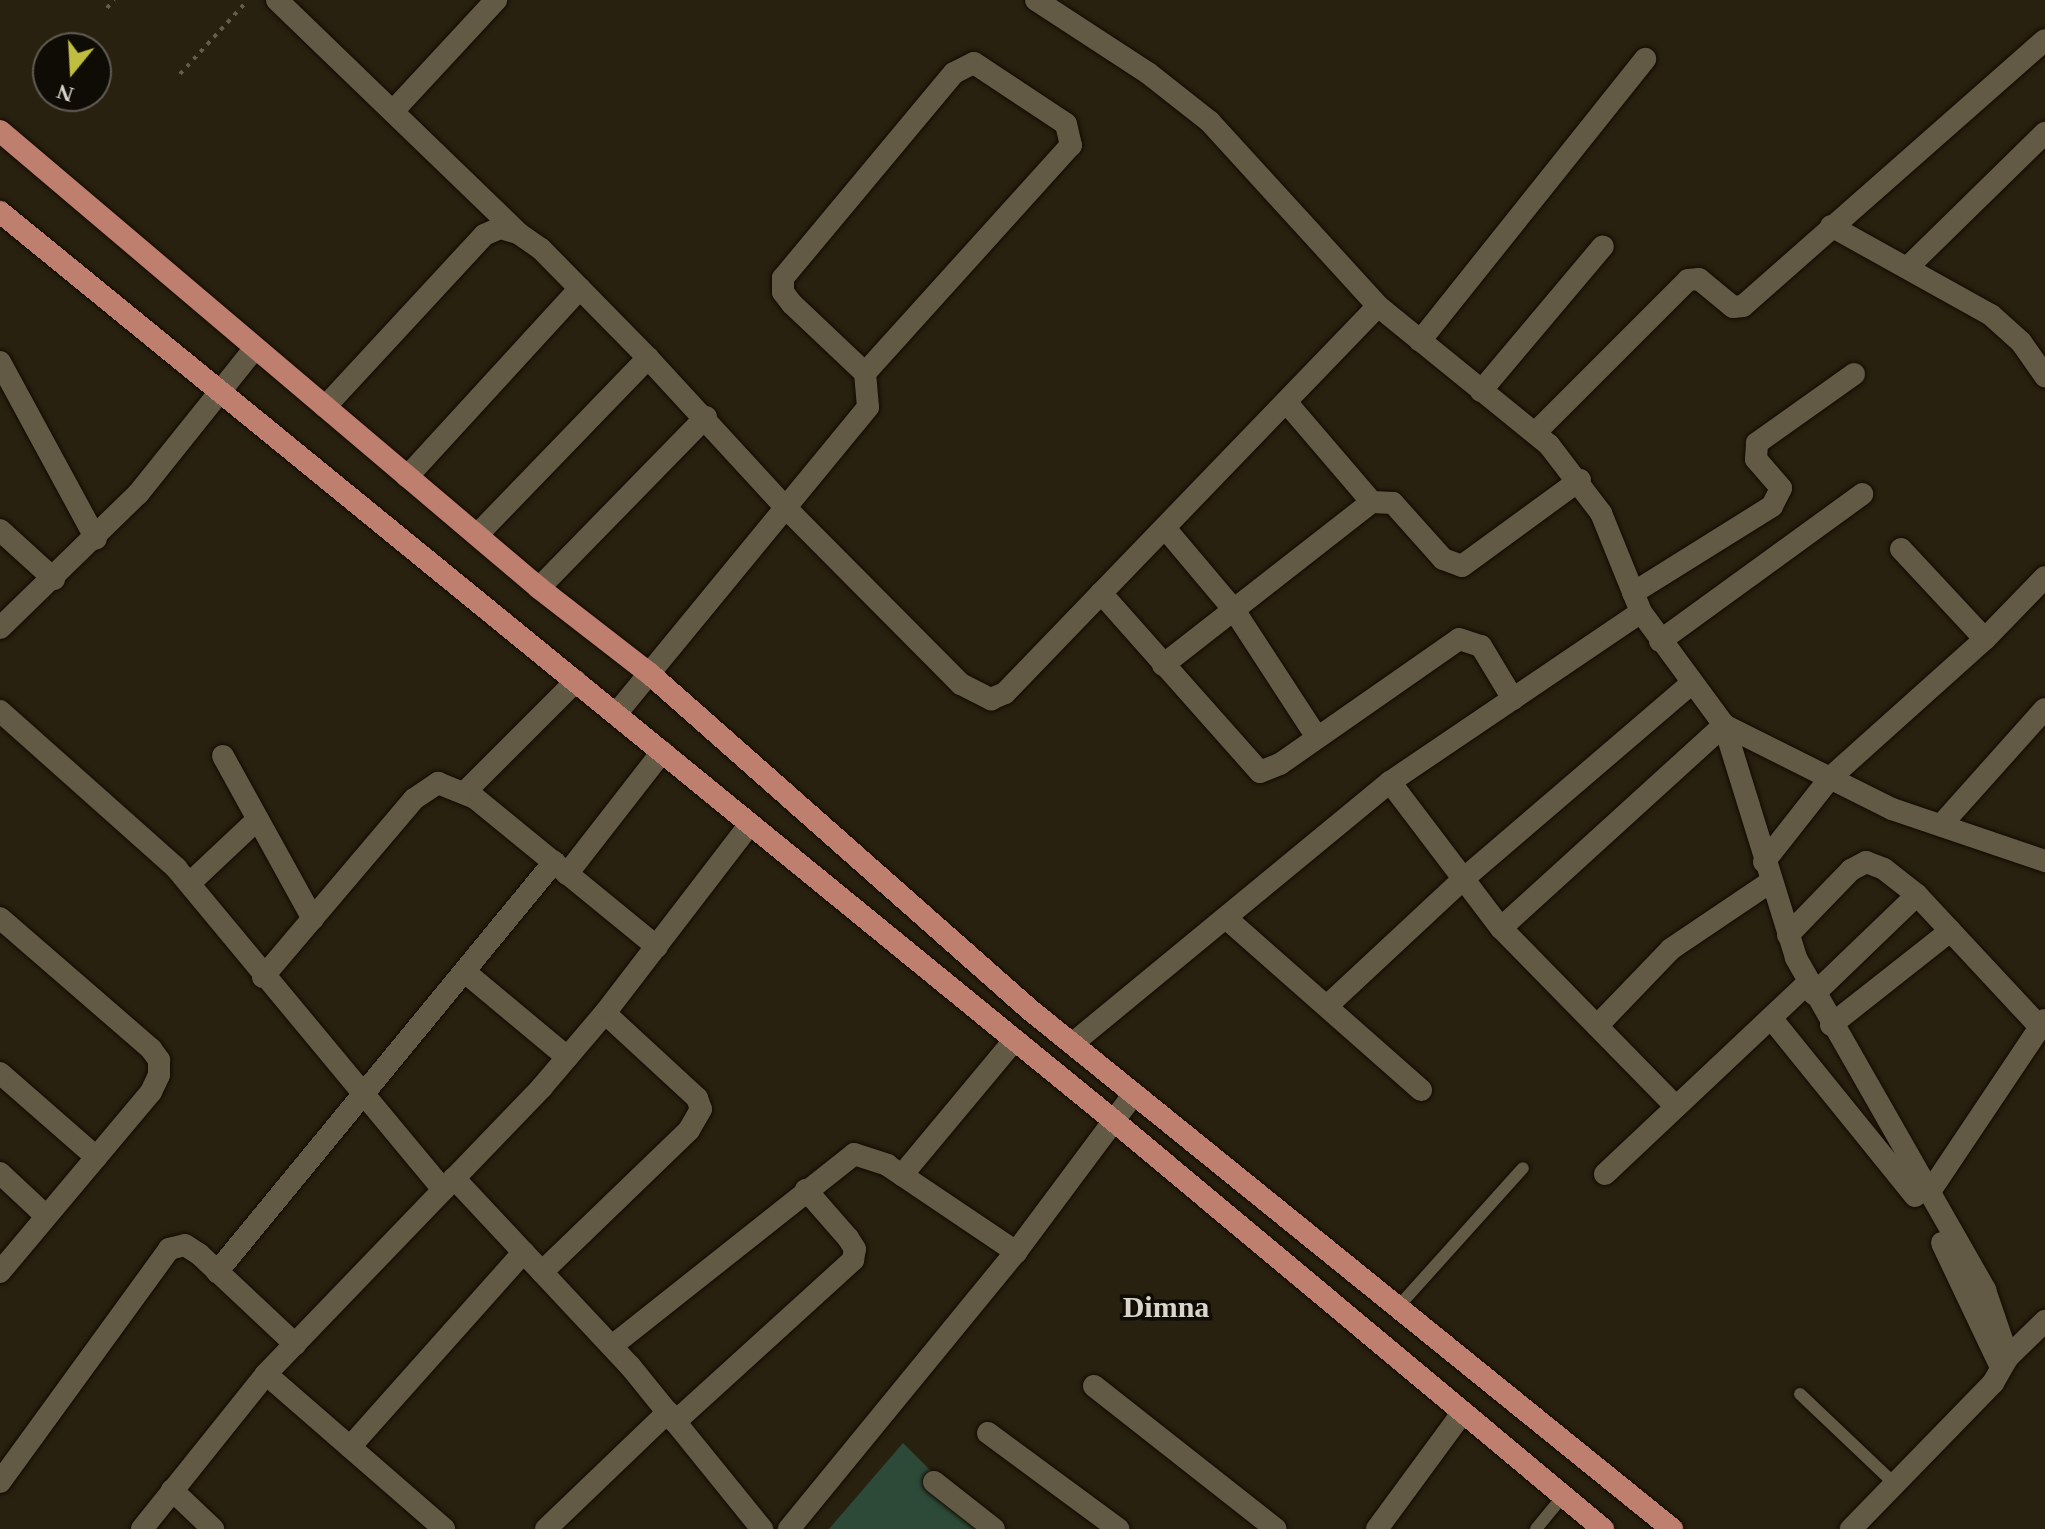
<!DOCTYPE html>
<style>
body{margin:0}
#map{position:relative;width:2045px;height:1529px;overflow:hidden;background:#29210f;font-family:Georgia,serif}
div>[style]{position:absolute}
.green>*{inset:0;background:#2d4a38}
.path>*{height:4px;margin-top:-2px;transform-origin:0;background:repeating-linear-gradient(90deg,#645d4e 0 4px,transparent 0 10px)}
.roads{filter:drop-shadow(0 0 2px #120a00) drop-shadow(0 0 2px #120a00)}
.service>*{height:12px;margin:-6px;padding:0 6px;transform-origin:6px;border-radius:6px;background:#635a46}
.minor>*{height:22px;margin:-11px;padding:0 11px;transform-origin:11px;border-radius:11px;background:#635a46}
.trunk>*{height:22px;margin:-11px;padding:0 11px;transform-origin:11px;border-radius:11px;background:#be7f6f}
span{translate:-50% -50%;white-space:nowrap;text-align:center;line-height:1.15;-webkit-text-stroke:7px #0f0b05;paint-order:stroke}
.district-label{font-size:30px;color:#dad5ca;font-weight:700}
.north{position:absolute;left:32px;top:32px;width:80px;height:80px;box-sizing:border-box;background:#0f0b05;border:2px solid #605c54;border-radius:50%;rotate:198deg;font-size:22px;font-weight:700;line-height:32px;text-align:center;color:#dad5ca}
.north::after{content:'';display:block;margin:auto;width:28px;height:36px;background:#c0be40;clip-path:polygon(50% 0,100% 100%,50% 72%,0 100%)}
</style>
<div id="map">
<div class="green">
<i style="clip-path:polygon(903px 1443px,989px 1529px,829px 1529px)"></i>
</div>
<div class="path">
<i style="left:107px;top:8px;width:11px;rotate:-49deg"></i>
<i style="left:180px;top:74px;width:100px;rotate:-47.4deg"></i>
</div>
<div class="roads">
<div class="service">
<i style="left:1397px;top:1308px;width:188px;rotate:-48deg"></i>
<i style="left:1800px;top:1394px;width:131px;rotate:43.5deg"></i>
<i style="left:1536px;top:1529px;width:43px;rotate:-50.7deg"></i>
</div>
<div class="minor">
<i style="left:277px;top:0;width:335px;rotate:44deg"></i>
<i style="left:1036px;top:0;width:134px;rotate:33.1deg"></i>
<i style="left:1148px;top:73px;width:79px;rotate:38.3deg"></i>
<i style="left:1210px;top:122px;width:249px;rotate:47.6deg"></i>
<i style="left:1378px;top:306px;width:220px;rotate:39.1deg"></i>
<i style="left:1549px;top:445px;width:86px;rotate:52.6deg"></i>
<i style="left:1601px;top:513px;width:107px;rotate:68deg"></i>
<i style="left:1641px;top:612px;width:140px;rotate:53.7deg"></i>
<i style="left:1724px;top:725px;width:244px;rotate:72.8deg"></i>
<i style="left:1796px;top:958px;width:382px;rotate:60.3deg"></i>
<i style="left:1985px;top:1290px;width:71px;rotate:71.1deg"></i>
<i style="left:2008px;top:1357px;width:30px;rotate:120deg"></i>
<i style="left:1993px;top:1383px;width:204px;rotate:134.2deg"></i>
<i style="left:395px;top:109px;width:149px;rotate:-47.2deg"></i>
<i style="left:1831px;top:226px;width:183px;rotate:29.1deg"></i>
<i style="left:1991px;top:315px;width:40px;rotate:42deg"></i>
<i style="left:2021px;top:342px;width:42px;rotate:54.8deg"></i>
<i style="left:1908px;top:267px;width:192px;rotate:-44.4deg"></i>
<i style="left:1420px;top:341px;width:361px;rotate:-51.4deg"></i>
<i style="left:0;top:362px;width:201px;rotate:61.5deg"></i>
<i style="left:1481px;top:391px;width:189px;rotate:-49.9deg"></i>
<i style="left:1287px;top:403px;width:130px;rotate:49.4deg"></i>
<i style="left:325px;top:407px;width:234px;rotate:-47.2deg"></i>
<i style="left:484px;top:235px;width:17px;rotate:-24deg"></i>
<i style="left:500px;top:228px;width:19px;rotate:16deg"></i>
<i style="left:518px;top:233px;width:28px;rotate:35deg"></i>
<i style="left:541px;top:249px;width:153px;rotate:45.5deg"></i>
<i style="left:648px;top:358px;width:205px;rotate:47.4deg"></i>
<i style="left:787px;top:509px;width:247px;rotate:45.2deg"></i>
<i style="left:961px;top:684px;width:34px;rotate:27deg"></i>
<i style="left:991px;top:699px;width:15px;rotate:-23deg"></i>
<i style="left:1005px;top:693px;width:537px;rotate:-46.06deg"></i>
<i style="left:1535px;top:433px;width:216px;rotate:-45deg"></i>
<i style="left:1688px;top:280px;width:11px;rotate:-5deg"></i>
<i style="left:1699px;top:279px;width:44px;rotate:39.5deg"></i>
<i style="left:1733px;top:307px;width:10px;rotate:-6deg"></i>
<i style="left:1743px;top:306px;width:402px;rotate:-41.4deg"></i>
<i style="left:407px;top:477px;width:256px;rotate:-47.5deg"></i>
<i style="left:1165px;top:528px;width:107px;rotate:49.9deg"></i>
<i style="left:1234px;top:610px;width:150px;rotate:56.9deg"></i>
<i style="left:0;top:530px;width:73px;rotate:42.2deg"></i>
<i style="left:478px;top:534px;width:245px;rotate:-46deg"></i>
<i style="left:1901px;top:549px;width:123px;rotate:47deg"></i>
<i style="left:539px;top:588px;width:239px;rotate:-45.7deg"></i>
<i style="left:1101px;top:593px;width:239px;rotate:48.4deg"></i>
<i style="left:1260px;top:772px;width:22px;rotate:-22deg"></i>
<i style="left:1280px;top:764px;width:218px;rotate:-34.9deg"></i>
<i style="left:1459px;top:639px;width:23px;rotate:18deg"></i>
<i style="left:1481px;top:646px;width:62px;rotate:58.9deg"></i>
<i style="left:1633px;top:593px;width:164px;rotate:-32deg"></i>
<i style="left:1772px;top:506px;width:20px;rotate:-63deg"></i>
<i style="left:1781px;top:488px;width:38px;rotate:-131deg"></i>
<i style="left:1756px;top:459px;width:16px;rotate:-86deg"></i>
<i style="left:1757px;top:443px;width:119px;rotate:-35.4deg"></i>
<i style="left:0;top:628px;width:192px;rotate:-44.2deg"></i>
<i style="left:138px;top:494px;width:186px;rotate:-51.3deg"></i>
<i style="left:1660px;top:641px;width:250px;rotate:-36deg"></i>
<i style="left:1163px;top:665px;width:265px;rotate:-38deg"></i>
<i style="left:1372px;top:502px;width:21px;rotate:3deg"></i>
<i style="left:1393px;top:503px;width:75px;rotate:48.2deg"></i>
<i style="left:1443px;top:559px;width:20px;rotate:20deg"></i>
<i style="left:1462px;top:566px;width:146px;rotate:-36.1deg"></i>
<i style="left:0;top:711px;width:236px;rotate:41.7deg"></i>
<i style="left:176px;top:868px;width:418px;rotate:50.3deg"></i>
<i style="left:616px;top:714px;width:397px;rotate:-50.6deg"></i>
<i style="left:868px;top:407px;width:34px;rotate:-95deg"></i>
<i style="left:865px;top:373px;width:100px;rotate:-136.6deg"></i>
<i style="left:792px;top:304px;width:15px;rotate:-127deg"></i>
<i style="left:783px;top:292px;width:14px;rotate:-90deg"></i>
<i style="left:783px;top:278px;width:267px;rotate:-50.2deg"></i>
<i style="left:954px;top:73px;width:22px;rotate:-27deg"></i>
<i style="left:974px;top:63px;width:110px;rotate:33.5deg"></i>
<i style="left:1066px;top:124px;width:22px;rotate:77deg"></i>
<i style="left:1071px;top:145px;width:307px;rotate:132.1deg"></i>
<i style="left:223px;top:756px;width:186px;rotate:61.1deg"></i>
<i style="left:1390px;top:782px;width:183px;rotate:52.8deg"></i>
<i style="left:1501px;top:928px;width:250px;rotate:45.6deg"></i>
<i style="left:465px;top:792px;width:157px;rotate:-45deg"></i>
<i style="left:1942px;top:824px;width:154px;rotate:-48.2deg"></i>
<i style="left:1764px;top:862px;width:107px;rotate:-51.8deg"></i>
<i style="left:1830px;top:778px;width:208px;rotate:-41.9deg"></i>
<i style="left:1985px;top:639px;width:86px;rotate:-45.9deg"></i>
<i style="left:567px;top:874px;width:155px;rotate:-52.1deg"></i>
<i style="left:190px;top:883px;width:93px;rotate:-43.3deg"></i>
<i style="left:0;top:918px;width:200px;rotate:40.9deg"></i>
<i style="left:151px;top:1049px;width:14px;rotate:54deg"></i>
<i style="left:159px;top:1060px;width:15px;rotate:90deg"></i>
<i style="left:159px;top:1075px;width:19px;rotate:115deg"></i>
<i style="left:151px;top:1092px;width:235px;rotate:130deg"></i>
<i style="left:1226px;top:918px;width:260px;rotate:41.4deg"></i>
<i style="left:1501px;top:928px;width:302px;rotate:-42.3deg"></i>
<i style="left:1724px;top:725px;width:188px;rotate:26.6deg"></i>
<i style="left:1892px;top:809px;width:162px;rotate:18.8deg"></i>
<i style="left:1788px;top:935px;width:91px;rotate:-45.9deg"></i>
<i style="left:1851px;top:870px;width:17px;rotate:-28deg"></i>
<i style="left:1866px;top:862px;width:19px;rotate:21deg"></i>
<i style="left:1884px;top:869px;width:42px;rotate:38.2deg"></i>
<i style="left:1917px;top:895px;width:180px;rotate:47deg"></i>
<i style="left:465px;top:972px;width:133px;rotate:39.8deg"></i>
<i style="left:263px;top:977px;width:233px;rotate:-49.7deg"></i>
<i style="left:414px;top:799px;width:29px;rotate:-34deg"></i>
<i style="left:438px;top:783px;width:40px;rotate:22deg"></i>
<i style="left:475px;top:798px;width:235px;rotate:39.3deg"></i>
<i style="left:1814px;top:994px;width:143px;rotate:-43.9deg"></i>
<i style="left:1327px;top:1006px;width:183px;rotate:-43deg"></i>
<i style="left:1461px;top:881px;width:304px;rotate:-40.6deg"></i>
<i style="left:1771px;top:1018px;width:229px;rotate:51deg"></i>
<i style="left:1831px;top:1025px;width:152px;rotate:-38.3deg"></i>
<i style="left:1597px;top:1026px;width:107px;rotate:-46.1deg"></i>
<i style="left:1671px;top:949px;width:118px;rotate:-34deg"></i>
<i style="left:1072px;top:1044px;width:412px;rotate:-39.5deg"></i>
<i style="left:1390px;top:782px;width:303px;rotate:-34.1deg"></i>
<i style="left:0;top:1073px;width:128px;rotate:41.2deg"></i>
<i style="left:0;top:1173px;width:63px;rotate:43.1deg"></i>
<i style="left:1605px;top:1174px;width:280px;rotate:-43.3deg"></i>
<i style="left:902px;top:1175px;width:173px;rotate:-50.2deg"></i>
<i style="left:454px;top:1178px;width:258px;rotate:46.9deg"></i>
<i style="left:630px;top:1366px;width:210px;rotate:51deg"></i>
<i style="left:1929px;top:1193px;width:208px;rotate:-56.2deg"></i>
<i style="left:1942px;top:1243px;width:137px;rotate:64.6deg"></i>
<i style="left:217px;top:1272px;width:531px;rotate:-50.58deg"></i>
<i style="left:542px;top:1272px;width:204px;rotate:-44deg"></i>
<i style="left:689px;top:1130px;width:24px;rotate:-60deg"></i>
<i style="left:701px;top:1109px;width:12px;rotate:-110deg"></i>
<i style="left:697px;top:1098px;width:125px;rotate:-137.3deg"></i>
<i style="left:612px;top:1346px;width:309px;rotate:-38.4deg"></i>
<i style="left:854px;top:1154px;width:35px;rotate:18deg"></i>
<i style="left:887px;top:1165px;width:156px;rotate:34deg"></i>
<i style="left:2008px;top:1357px;width:52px;rotate:-44.2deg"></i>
<i style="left:266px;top:1374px;width:236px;rotate:41deg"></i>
<i style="left:1094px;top:1386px;width:231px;rotate:38.2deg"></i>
<i style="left:675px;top:1422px;width:241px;rotate:-42.3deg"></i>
<i style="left:853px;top:1260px;width:11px;rotate:-80deg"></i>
<i style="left:855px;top:1249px;width:13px;rotate:-122deg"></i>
<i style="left:848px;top:1238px;width:64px;rotate:-131.2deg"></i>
<i style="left:988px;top:1433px;width:162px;rotate:36.4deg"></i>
<i style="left:350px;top:1447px;width:261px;rotate:-48.3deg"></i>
<i style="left:0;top:1482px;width:288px;rotate:-54deg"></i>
<i style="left:169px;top:1249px;width:16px;rotate:-14deg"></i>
<i style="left:185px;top:1245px;width:17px;rotate:33deg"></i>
<i style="left:199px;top:1254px;width:132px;rotate:43.2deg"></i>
<i style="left:934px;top:1482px;width:76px;rotate:38.1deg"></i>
<i style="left:172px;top:1490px;width:57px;rotate:43.6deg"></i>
<i style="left:142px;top:1529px;width:198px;rotate:-51.3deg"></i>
<i style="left:266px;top:1374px;width:398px;rotate:-46.1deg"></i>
<i style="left:542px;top:1087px;width:97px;rotate:-49.6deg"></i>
<i style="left:605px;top:1013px;width:238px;rotate:-52.5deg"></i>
<i style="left:546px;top:1529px;width:169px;rotate:-43.8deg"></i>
<i style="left:789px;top:1529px;width:358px;rotate:-50.7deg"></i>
<i style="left:1016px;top:1252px;width:196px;rotate:-53.3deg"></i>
<i style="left:1377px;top:1529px;width:145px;rotate:-53.7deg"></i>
</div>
<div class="trunk">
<i style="left:0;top:131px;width:707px;rotate:40.29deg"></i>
<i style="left:539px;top:588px;width:140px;rotate:37.8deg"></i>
<i style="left:650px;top:674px;width:506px;rotate:41.47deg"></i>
<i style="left:1029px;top:1009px;width:827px;rotate:38.96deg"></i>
<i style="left:0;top:212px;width:1438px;rotate:39.21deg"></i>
<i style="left:1114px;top:1121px;width:637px;rotate:39.84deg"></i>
</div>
</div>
<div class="district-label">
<span style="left:1166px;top:1307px">Dimna</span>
</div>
<div class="north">N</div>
</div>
